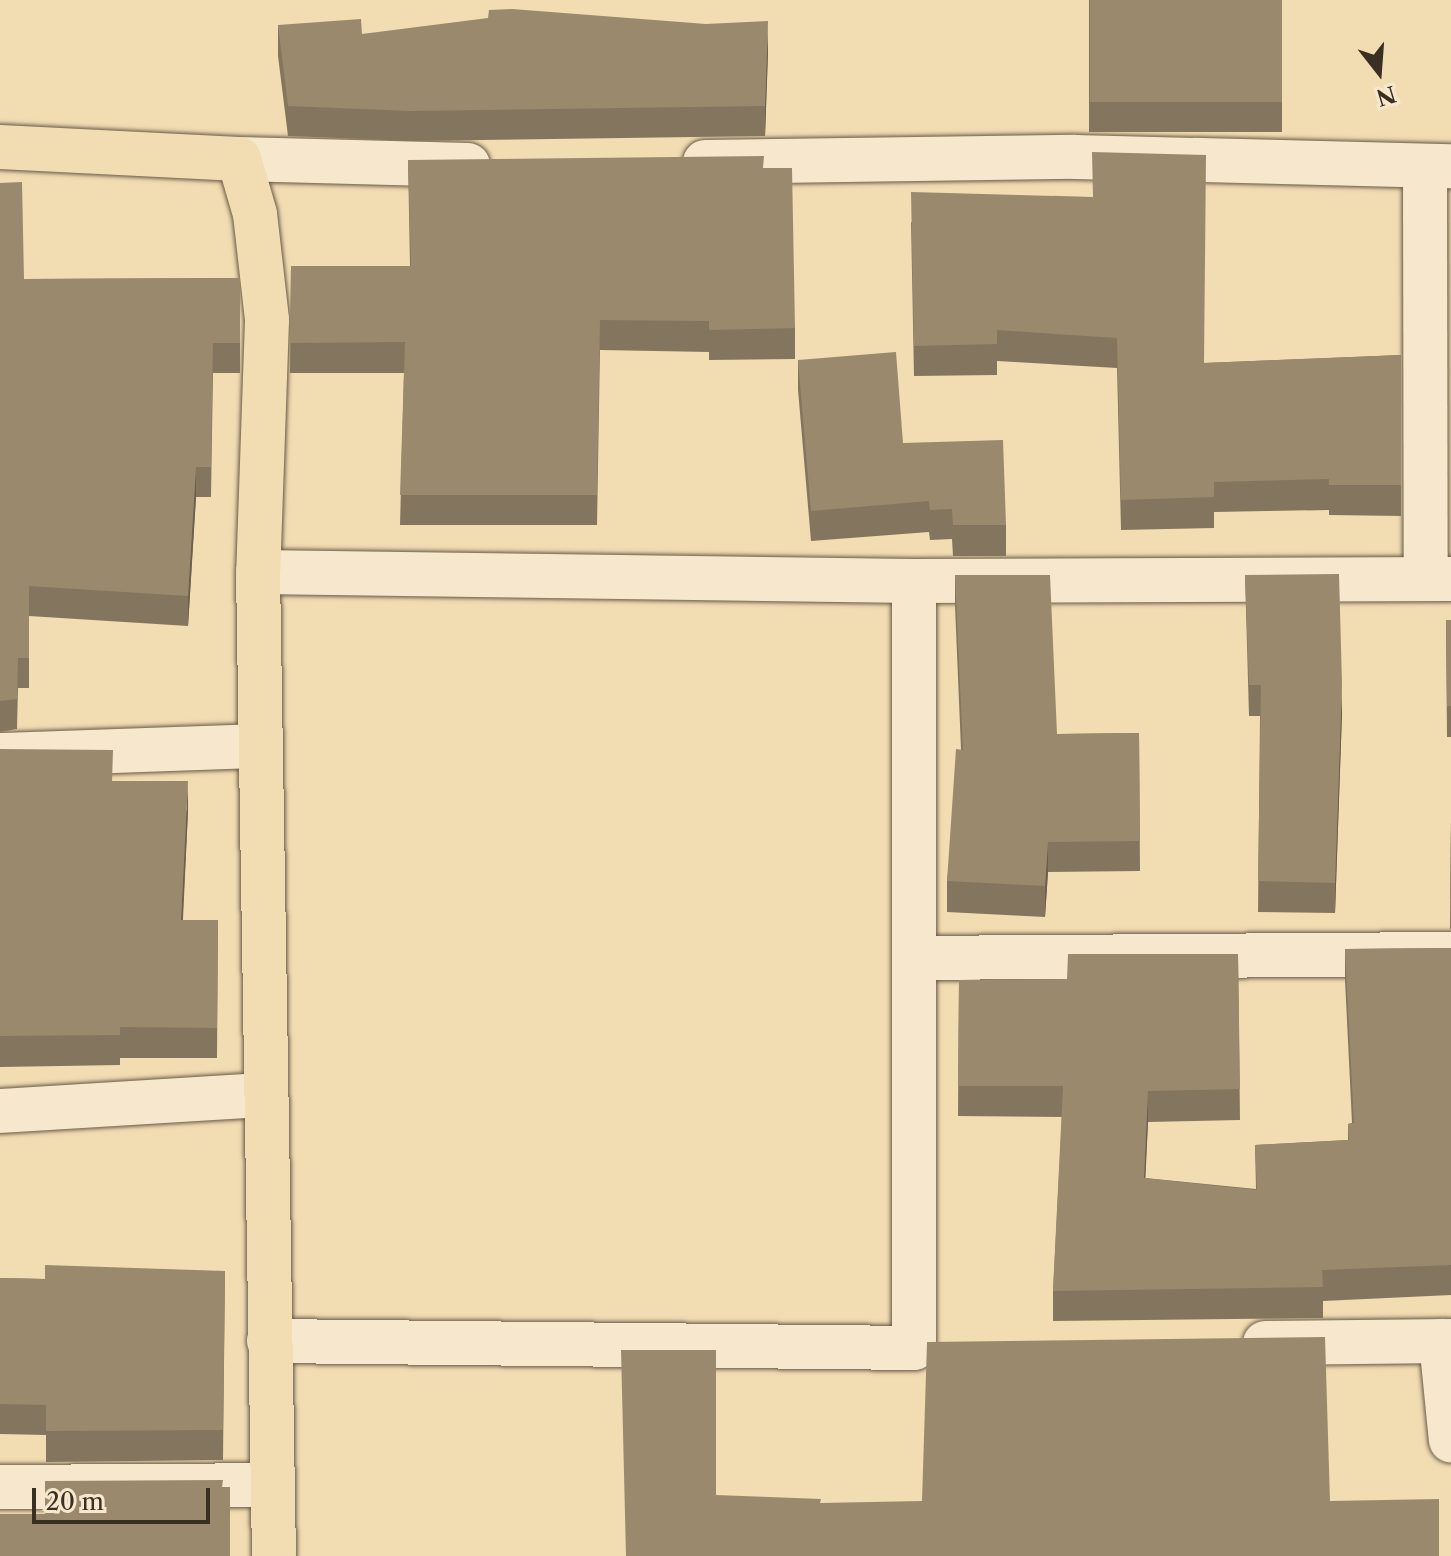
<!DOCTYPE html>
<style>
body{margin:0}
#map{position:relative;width:1451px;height:1556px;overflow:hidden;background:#f2dcb2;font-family:"Libre Caslon Text",serif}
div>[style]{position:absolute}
.roads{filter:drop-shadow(0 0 2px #685a47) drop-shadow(0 0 2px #685a47)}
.minor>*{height:44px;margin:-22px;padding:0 22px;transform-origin:22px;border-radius:22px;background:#f7e8cd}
.major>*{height:44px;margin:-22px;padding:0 22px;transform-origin:22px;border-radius:22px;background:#f2dcb2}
.wall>*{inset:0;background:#84765e;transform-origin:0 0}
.shaded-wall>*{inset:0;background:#6c604c}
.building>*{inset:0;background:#9a896d;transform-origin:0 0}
span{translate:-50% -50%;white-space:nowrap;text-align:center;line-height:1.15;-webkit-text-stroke:8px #f7e8cd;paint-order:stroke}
.north{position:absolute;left:1339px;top:32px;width:80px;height:80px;-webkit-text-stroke:6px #f7e8cd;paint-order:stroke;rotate:163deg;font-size:22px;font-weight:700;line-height:32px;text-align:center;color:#3a2f23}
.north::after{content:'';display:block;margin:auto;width:28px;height:36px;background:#3a2f23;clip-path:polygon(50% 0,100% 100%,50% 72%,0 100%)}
.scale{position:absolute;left:32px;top:1488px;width:178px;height:36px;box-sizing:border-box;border:4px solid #3a2f23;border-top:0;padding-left:10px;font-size:24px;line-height:28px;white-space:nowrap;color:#3a2f23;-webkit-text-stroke:6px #f7e8cd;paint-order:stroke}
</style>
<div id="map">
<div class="roads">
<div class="minor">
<i style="left:239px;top:159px;width:229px;rotate:1.5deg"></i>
<i style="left:705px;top:162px;width:370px;rotate:-0.8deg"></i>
<i style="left:1075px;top:157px;width:376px;rotate:1.4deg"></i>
<i style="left:1425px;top:167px;width:412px;rotate:89.9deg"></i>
<i style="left:258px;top:572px;width:656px;rotate:0.79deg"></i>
<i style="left:914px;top:581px;width:537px;rotate:-0.21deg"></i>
<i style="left:0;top:755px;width:261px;rotate:-2deg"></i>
<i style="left:914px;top:958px;width:537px;rotate:-0.43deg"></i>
<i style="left:0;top:1111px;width:265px;rotate:-3.5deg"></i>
<i style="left:269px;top:1341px;width:645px;rotate:0.62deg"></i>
<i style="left:914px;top:1348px;width:767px;rotate:-90deg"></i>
<i style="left:1441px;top:1341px;width:100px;rotate:84.3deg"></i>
<i style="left:1265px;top:1343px;width:186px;rotate:-0.6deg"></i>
<i style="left:0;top:1487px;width:269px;rotate:-0.4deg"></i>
</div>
<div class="major">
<i style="left:0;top:147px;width:239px;rotate:2.9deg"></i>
<i style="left:239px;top:159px;width:57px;rotate:73.8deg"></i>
<i style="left:255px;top:214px;width:107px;rotate:83.5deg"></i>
<i style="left:267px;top:320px;width:252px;rotate:92deg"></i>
<i style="left:258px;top:572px;width:984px;rotate:89.07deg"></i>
</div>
</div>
<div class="wall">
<i style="left:1089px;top:0;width:193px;height:132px"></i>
<i style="clip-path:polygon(278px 25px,362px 34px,768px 52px,765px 136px,410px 141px,288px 136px,278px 56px)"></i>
<i style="clip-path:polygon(408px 160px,764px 168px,795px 328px,795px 359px,709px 360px,709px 352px,600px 350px,597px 525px,400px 525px,404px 373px,290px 373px,291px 266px,410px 266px)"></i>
<i style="clip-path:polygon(0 183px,24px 279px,240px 278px,240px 373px,213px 373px,211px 497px,196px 497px,188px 626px,29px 616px,29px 688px,18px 688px,17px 729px,0 732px)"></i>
<i style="clip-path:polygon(911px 222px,1205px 363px,1401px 355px,1401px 516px,1329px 515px,1329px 510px,1214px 512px,1214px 528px,1121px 530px,1117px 368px,997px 361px,997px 375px,914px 376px)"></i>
<i style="clip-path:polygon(798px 360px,1006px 525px,1006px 556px,953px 556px,952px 539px,930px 540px,929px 532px,811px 541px,798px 390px)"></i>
<i style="clip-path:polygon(955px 575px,1057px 734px,1139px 733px,1140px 871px,1048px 872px,1045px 917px,947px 912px,947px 881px,961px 749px,955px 606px)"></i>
<i style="clip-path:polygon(1245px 575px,1342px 713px,1335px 913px,1258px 912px,1260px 716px,1249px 716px)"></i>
<i style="clip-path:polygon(1446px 620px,1451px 620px,1451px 737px,1447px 737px)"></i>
<i style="clip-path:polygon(0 749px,113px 781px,188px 811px,183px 920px,218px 920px,217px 1058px,120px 1058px,120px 1065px,0 1067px)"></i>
<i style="clip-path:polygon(1451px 820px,1451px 929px,1450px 929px)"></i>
<i style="clip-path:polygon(1451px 948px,1451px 1295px,1323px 1301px,1323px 1318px,1053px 1321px,1053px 1291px,1062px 1117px,958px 1116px,959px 980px,1067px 979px,1238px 954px,1240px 1120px,1148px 1122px,1145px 1178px,1256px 1189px,1255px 1145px,1348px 1140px,1348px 1124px,1352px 1123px,1345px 980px,1345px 949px)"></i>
<i style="clip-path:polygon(225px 1271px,223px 1460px,46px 1462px,46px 1435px,0 1434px,0 1278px,45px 1279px)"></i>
</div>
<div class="shaded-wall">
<i style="clip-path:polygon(768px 21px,768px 52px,765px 136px,765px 106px)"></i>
<i style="clip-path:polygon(196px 467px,196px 497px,188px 626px,188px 596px)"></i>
<i style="clip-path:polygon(1342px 683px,1342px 713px,1335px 913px,1335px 883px)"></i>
<i style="clip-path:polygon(188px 781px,188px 811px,181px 950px,181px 920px)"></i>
<i style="clip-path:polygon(1048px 842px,1048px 872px,1045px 917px,1045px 886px)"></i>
<i style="clip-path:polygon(1148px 1091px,1148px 1122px,1144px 1208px,1144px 1178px)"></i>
</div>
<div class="building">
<i style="left:1090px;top:0;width:192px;height:102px"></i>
<i style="clip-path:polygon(512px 9px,706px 24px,768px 21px,765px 106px,410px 111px,288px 106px,278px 25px,361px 19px,362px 34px,488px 18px,489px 10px)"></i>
<i style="clip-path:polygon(1092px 152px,1206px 155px,1204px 363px,1401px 355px,1401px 485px,1329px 485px,1329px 479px,1214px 482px,1214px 497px,1121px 500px,1117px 338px,997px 330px,997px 344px,914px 346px,911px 192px,1093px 197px)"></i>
<i style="clip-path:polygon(764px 156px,763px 168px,792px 168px,795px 328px,709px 330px,709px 321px,600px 320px,597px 495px,400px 495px,405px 342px,290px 343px,291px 266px,411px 266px,408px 160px)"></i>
<i style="clip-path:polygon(22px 182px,24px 279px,240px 278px,240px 343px,213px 343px,211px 467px,196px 467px,188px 596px,29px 586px,29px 658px,18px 658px,17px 699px,0 701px,0 183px)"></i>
<i style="clip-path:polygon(896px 352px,903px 443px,1003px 440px,1006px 525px,953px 525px,952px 509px,930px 510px,929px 501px,811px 511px,798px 360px)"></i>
<i style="clip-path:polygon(1339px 574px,1342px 683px,1335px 883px,1258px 881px,1261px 685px,1249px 685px,1245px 575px)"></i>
<i style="clip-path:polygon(955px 575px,1050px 575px,1057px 734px,1139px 733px,1140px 841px,1048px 842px,1045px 886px,947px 881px,956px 749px,963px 750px)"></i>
<i style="clip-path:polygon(1446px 620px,1451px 620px,1451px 706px,1447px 706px)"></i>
<i style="clip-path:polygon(0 749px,113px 750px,112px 781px,188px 781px,181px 920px,218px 920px,217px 1028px,120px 1027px,120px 1035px,0 1036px)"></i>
<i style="clip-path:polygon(1451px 820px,1451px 899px,1450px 899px)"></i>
<i style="clip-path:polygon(1451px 948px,1451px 1265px,1322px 1270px,1323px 1287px,1053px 1291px,1063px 1086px,958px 1086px,959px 980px,1067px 979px,1068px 954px,1238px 954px,1240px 1089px,1148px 1091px,1144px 1178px,1257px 1190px,1255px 1145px,1349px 1140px,1348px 1124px,1354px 1123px,1345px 949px)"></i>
<i style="clip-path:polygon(45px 1265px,225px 1271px,223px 1430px,46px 1431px,46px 1405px,0 1404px,0 1278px,45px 1279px)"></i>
<i style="clip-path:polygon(1325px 1337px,1330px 1501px,1439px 1499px,1439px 1556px,626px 1556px,621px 1350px,716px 1350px,716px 1495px,821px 1499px,820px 1503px,922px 1501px,927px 1342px)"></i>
<i style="clip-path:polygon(223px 1480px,222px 1487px,230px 1487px,230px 1556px,0 1556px,0 1514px,45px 1514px,45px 1481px)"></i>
</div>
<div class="north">N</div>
<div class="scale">20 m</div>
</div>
